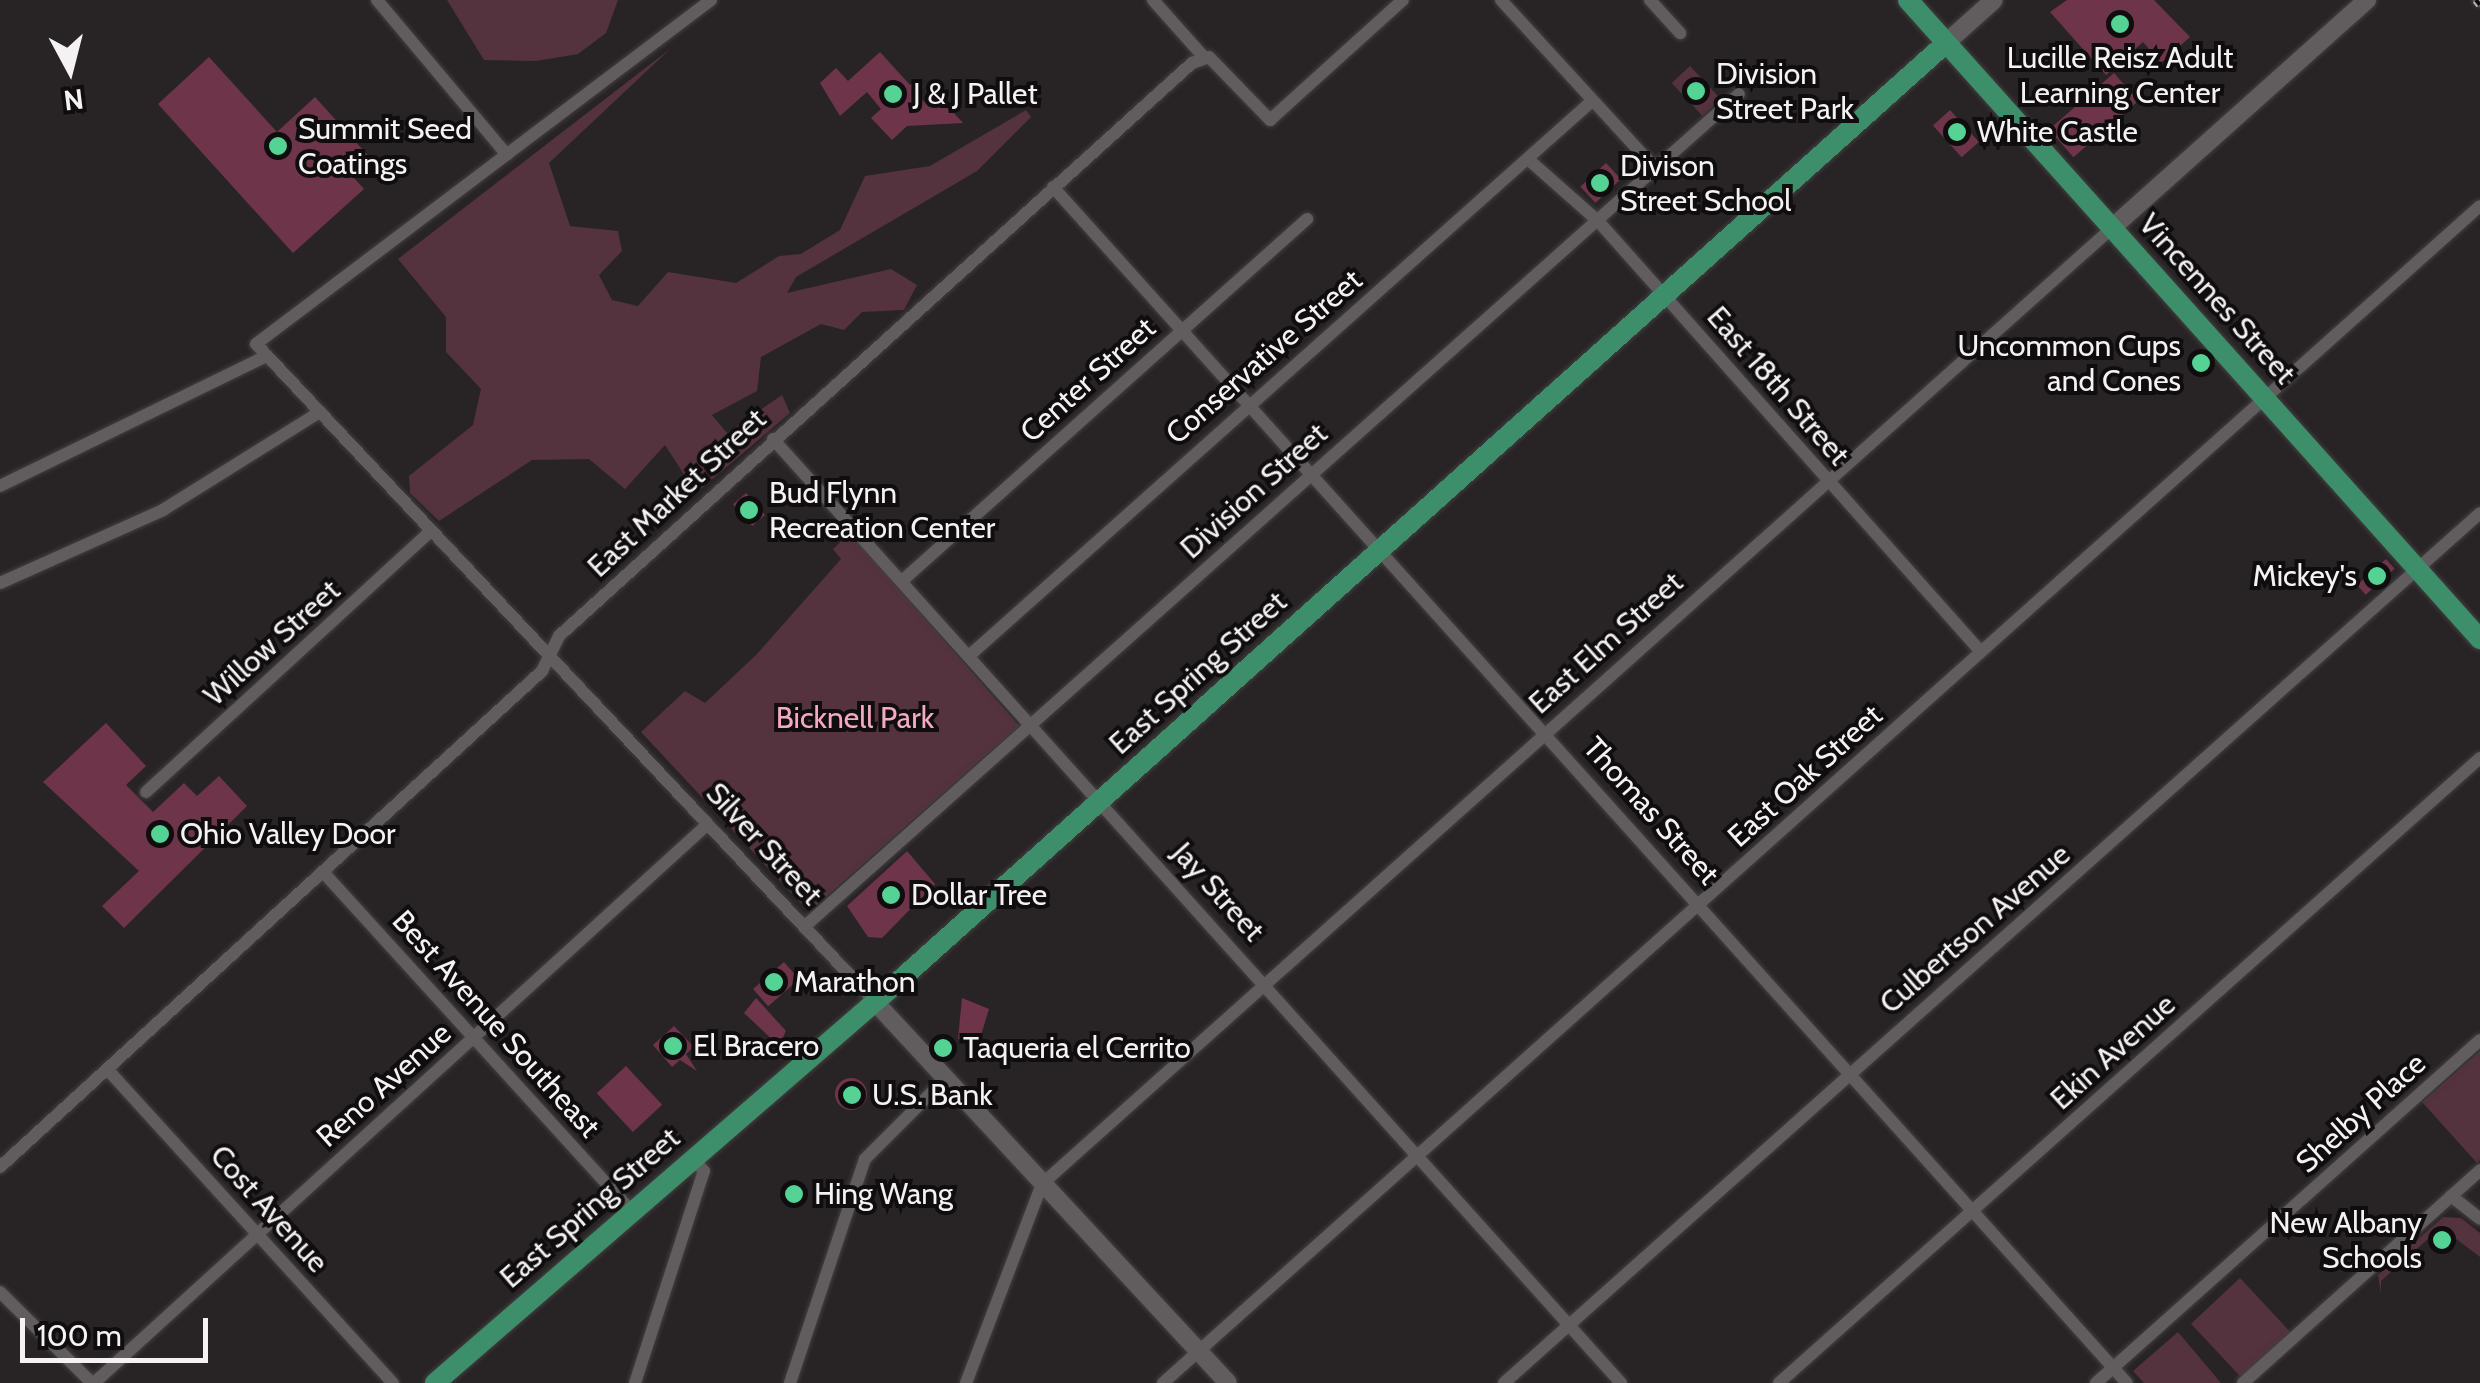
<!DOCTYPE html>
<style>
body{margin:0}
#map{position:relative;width:2480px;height:1383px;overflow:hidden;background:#282425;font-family:Cabin,sans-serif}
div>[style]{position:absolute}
.green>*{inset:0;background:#54323e;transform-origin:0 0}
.building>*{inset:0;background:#6e344a;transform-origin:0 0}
.round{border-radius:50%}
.roads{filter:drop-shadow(0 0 2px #423f40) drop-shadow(0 0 2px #423f40)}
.minor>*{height:12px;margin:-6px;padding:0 6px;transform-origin:6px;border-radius:6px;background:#615c5e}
.secondary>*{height:18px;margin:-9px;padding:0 9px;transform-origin:9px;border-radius:9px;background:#615c5e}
.primary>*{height:20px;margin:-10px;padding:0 10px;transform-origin:10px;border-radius:10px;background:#3d8e6b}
.rail>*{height:8px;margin-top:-4px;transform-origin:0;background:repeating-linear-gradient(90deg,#0f0d0e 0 11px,#b8b5b6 0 22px);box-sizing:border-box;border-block:2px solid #b8b5b6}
.dots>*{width:28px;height:28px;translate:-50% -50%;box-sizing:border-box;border:5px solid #0f0d0e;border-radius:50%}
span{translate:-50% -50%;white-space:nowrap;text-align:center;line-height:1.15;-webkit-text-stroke:8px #0f0d0e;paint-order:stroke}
.poi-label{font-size:30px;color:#f4f2f2}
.left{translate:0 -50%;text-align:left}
.right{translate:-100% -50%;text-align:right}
.street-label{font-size:30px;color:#f4f2f2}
.park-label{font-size:30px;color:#f4a9c2}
.north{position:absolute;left:20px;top:20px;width:100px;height:100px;-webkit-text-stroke:8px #0f0d0e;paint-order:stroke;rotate:173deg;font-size:28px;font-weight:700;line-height:40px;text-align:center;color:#f4f2f2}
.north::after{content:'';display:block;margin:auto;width:35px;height:45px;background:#f4f2f2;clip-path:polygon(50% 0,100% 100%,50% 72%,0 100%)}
.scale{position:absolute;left:20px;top:1318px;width:188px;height:45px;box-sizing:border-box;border:5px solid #f4f2f2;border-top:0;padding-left:12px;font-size:30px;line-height:35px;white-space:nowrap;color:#f4f2f2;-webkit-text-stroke:8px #0f0d0e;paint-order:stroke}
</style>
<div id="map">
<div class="green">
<i style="clip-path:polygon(447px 0,618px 0,606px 33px,578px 54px,536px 61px,484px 60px)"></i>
<i style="clip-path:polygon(670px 49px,549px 163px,570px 226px,618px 231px,622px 251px,599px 275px,612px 300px,638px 306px,668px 272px,736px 283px,779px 256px,801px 254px,840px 230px,865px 176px,930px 166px,1026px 110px,1031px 117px,977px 171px,796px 277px,787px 293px,891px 269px,917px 285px,904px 310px,862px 312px,844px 330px,821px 324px,761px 357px,757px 391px,712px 415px,727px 433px,782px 395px,790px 413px,696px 493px,665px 445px,625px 489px,589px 459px,532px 460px,439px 521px,410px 493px,409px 476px,473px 425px,481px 389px,446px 352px,446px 317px,398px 259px)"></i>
<i style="left:1690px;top:66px;width:45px;height:25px;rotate:47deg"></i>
<i style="clip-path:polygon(850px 533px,1019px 726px,809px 912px,641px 732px,685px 691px,705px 703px,757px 654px,841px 559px,833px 549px)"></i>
<i style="clip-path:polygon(2480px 1051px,2480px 1160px,2477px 1163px,2422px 1102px)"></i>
<i style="clip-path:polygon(2443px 1217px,2461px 1218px,2480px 1233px,2480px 1257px,2451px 1235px,2440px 1248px,2429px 1238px,2381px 1281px,2381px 1293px,2378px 1275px)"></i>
<i style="left:2240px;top:1278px;width:74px;height:67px;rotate:47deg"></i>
<i style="clip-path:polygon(2178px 1332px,2221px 1383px,2144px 1383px,2133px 1371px)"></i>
</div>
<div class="building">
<i style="clip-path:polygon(2067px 0,2154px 0,2190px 37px,2161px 63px,2143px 42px,2106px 75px,2050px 12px)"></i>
<i style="clip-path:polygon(880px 52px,910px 85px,916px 80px,923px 87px,916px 93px,929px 107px,943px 101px,963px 123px,907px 126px,892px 140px,871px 118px,881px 109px,867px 92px,840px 116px,820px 83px,836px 68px,848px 81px)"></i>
<i style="clip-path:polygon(209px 57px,277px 132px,315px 97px,373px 161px,354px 178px,364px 189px,293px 253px,158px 104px)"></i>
<i style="left:2114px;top:73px;width:37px;height:86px;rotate:49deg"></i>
<i style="left:1950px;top:110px;width:43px;height:23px;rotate:48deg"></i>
<i style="left:1606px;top:163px;width:22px;height:35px;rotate:47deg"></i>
<i style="left:746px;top:493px;width:29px;height:17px;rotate:49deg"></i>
<i style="left:2386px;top:559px;width:13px;height:39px;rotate:48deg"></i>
<i style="clip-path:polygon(106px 723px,146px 766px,126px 785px,153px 812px,184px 783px,197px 796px,219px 776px,247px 806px,124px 928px,102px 906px,139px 871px,43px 782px)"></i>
<i style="clip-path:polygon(907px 851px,935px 884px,882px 938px,868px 937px,847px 906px)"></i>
<i style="left:784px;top:962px;width:23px;height:41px;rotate:49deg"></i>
<i style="clip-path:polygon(756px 998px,786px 1031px,779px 1046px,744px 1013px)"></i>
<i style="clip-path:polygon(962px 998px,989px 1009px,979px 1042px,958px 1039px)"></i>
<i style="clip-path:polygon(674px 1026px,694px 1047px,686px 1054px,697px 1071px,680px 1060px,672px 1067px,653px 1045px)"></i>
<i style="left:626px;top:1066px;width:53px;height:40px;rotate:47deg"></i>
<i class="round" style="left:835px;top:1078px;width:32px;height:32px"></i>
</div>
<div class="roads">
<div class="minor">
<i style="left:377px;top:0;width:202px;rotate:50deg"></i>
<i style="left:711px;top:0;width:570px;rotate:142.91deg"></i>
<i style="left:256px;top:344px;width:903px;rotate:46.75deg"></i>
<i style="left:1153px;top:0;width:74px;rotate:48.3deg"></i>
<i style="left:1501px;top:0;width:229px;rotate:47.5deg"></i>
<i style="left:1650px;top:0;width:45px;rotate:47.7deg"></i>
<i style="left:2479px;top:0;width:1px;rotate:45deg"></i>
<i style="left:1529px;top:160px;width:94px;rotate:41.5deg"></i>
<i style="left:1599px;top:222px;width:575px;rotate:48.38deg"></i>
<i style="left:1053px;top:187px;width:1607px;rotate:48.08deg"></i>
<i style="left:773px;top:439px;width:1269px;rotate:48.07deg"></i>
<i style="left:0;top:486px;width:297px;rotate:-26deg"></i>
<i style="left:903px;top:580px;width:542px;rotate:-41.78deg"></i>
<i style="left:0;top:583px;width:179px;rotate:-24.1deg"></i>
<i style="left:163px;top:510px;width:185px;rotate:-32deg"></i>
<i style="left:970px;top:655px;width:833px;rotate:-41.69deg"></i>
<i style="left:146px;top:792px;width:386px;rotate:-42.5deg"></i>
<i style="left:323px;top:872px;width:459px;rotate:47.7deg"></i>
<i style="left:804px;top:927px;width:1252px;rotate:-41.7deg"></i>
<i style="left:107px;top:1069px;width:425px;rotate:47.7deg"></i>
<i style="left:0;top:1167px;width:735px;rotate:-42.46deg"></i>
<i style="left:542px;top:671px;width:39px;rotate:-64deg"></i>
<i style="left:559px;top:636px;width:854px;rotate:-42.15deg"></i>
<i style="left:1192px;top:63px;width:18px;rotate:-19deg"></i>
<i style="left:1209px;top:57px;width:88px;rotate:45.9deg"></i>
<i style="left:1270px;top:120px;width:179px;rotate:-42.1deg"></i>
<i style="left:2451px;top:1196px;width:37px;rotate:38deg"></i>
<i style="left:0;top:1292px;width:129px;rotate:44.7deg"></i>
<i style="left:94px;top:1383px;width:830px;rotate:-42.32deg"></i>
<i style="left:635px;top:1383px;width:223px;rotate:-72deg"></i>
<i style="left:704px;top:1171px;width:16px;rotate:-133deg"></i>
<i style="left:790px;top:1383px;width:236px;rotate:-71.5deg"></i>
<i style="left:865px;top:1159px;width:116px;rotate:-45deg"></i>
<i style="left:966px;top:1383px;width:213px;rotate:-69.1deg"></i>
<i style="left:1042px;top:1184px;width:1436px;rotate:-41.78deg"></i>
<i style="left:1163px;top:1383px;width:1766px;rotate:-41.79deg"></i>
<i style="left:1504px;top:1383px;width:1307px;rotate:-41.71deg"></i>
<i style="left:1779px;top:1383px;width:939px;rotate:-41.72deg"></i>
<i style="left:2096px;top:1383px;width:515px;rotate:-41.77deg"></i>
<i style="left:2243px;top:1383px;width:319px;rotate:-41.9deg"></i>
</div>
<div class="secondary">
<i style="left:1946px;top:43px;width:64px;rotate:-41.9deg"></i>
<i style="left:2113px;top:227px;width:341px;rotate:-41.8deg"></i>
<i style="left:875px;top:1002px;width:519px;rotate:47.18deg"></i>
</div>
<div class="primary">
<i style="left:1908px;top:0;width:858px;rotate:48.17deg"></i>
<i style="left:435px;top:1383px;width:603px;rotate:-40.9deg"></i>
<i style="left:891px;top:988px;width:1416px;rotate:-41.85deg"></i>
</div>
</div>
<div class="rail">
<i style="left:2476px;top:0;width:6px;rotate:51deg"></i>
</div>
<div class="dots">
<i style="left:2120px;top:24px;background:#54d395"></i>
<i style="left:1696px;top:91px;background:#54d395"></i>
<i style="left:893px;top:94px;background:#54d395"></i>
<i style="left:1957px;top:132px;background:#54d395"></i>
<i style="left:278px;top:146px;background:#54d395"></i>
<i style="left:1600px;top:183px;background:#54d395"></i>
<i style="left:2201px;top:363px;background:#54d395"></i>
<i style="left:749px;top:510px;background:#54d395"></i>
<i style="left:2377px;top:576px;background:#54d395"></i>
<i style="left:160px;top:834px;background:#54d395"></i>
<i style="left:891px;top:895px;background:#54d395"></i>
<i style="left:774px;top:982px;background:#54d395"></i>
<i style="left:673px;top:1046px;background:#54d395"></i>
<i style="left:943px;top:1048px;background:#54d395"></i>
<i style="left:852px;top:1095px;background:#54d395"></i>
<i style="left:794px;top:1194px;background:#54d395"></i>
<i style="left:2442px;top:1240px;background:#54d395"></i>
</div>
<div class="poi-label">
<span style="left:2120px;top:75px">Lucille Reisz Adult<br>Learning Center</span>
<span class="left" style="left:1716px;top:91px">Division<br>Street Park</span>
<span class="left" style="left:913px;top:94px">J &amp; J Pallet</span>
<span class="left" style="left:298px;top:146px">Summit Seed<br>Coatings</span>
<span class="left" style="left:1977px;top:132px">White Castle</span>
<span class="left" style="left:1620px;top:183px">Divison<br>Street School</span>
<span class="right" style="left:2181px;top:363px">Uncommon Cups<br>and Cones</span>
<span class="left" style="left:769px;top:510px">Bud Flynn<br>Recreation Center</span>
<span class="right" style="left:2357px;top:576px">Mickey's</span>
<span class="left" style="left:180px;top:834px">Ohio Valley Door</span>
<span class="left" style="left:911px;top:895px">Dollar Tree</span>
<span class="left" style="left:794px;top:982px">Marathon</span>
<span class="left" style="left:693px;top:1046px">El Bracero</span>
<span class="left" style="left:963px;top:1048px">Taqueria el Cerrito</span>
<span class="left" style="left:872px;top:1095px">U.S. Bank</span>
<span class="left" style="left:814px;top:1194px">Hing Wang</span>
<span class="right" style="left:2422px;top:1240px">New Albany<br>Schools</span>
</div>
<div class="street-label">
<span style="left:2217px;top:299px;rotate:48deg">Vincennes Street</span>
<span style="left:1264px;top:357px;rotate:-41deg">Conservative Street</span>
<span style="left:1088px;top:380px;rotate:-42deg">Center Street</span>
<span style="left:1778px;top:386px;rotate:49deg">East 18th Street</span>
<span style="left:1254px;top:491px;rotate:-42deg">Division Street</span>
<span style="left:677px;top:493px;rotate:-43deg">East Market Street</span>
<span style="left:272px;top:643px;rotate:-42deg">Willow Street</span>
<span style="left:1606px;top:643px;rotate:-42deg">East Elm Street</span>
<span style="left:1198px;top:673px;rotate:-42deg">East Spring Street</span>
<span style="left:1805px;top:776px;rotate:-42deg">East Oak Street</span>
<span style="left:1651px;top:811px;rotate:48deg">Thomas Street</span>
<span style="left:764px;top:844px;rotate:47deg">Silver Street</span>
<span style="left:1218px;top:892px;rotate:48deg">Jay Street</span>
<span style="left:1975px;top:929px;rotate:-41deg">Culbertson Avenue</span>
<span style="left:496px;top:1024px;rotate:48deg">Best Avenue Southeast</span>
<span style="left:2113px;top:1052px;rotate:-42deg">Ekin Avenue</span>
<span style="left:384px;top:1085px;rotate:-42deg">Reno Avenue</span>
<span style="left:2361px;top:1113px;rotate:-42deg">Shelby Place</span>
<span style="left:590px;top:1208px;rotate:-41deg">East Spring Street</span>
<span style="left:269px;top:1209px;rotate:48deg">Cost Avenue</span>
</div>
<div class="park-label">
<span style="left:855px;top:718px">Bicknell Park</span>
</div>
<div class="north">N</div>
<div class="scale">100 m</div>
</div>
